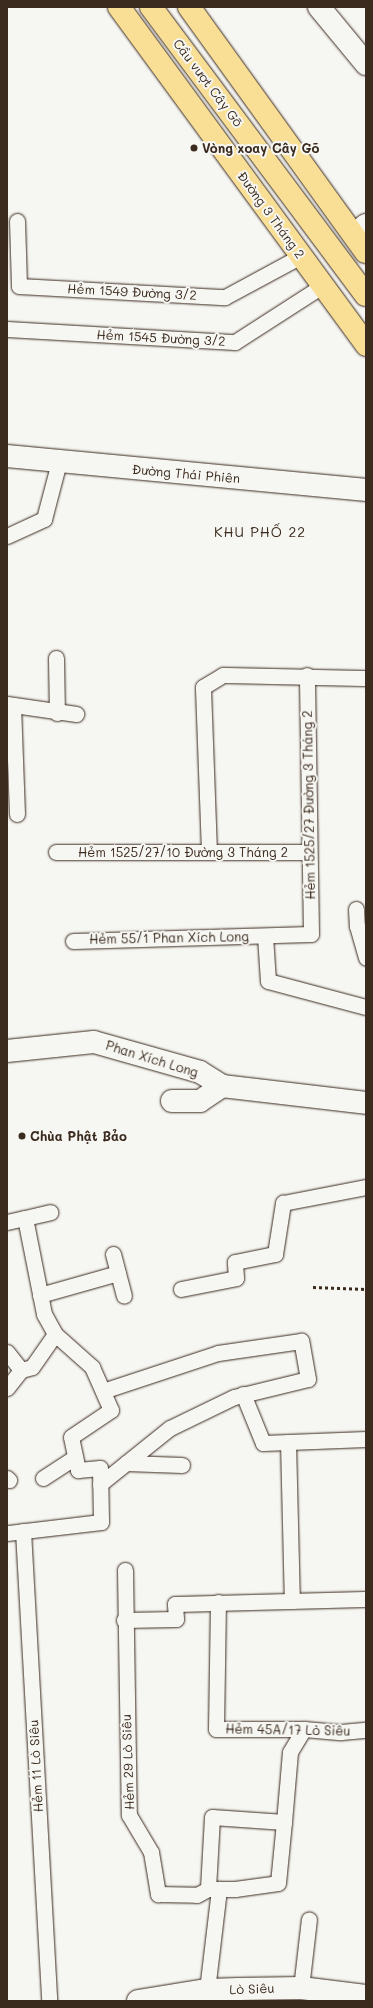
<!DOCTYPE html>
<meta charset="utf-8">
<style>
body{margin:0}
#map{position:relative;width:373px;height:2008px;overflow:hidden;background:#f6f6f2;font-family:Mali,sans-serif}
div>[style]{position:absolute}
.path>*{height:2.5px;margin-top:-1.25px;transform-origin:0;background:repeating-linear-gradient(90deg,#3b2a1e 0 3px,transparent 0 6px)}
.roads{filter:drop-shadow(0 0 1px #3b2a1e) drop-shadow(0 0 1px #3b2a1e)}
.service>*{height:15px;margin:-7.5px;padding:0 7.5px;transform-origin:7.5px;border-radius:7.5px;background:#f6f6f2}
.minor>*{height:22px;margin:-11px;padding:0 11px;transform-origin:11px;border-radius:11px;background:#f6f6f2}
.primary>*{height:22px;margin:-11px;padding:0 11px;transform-origin:11px;border-radius:11px;background:#f9df96}
.dots>*{width:11px;height:11px;translate:-50% -50%;box-sizing:border-box;border:2px solid #f6f6f2;border-radius:50%}
span{translate:-50% -50%;white-space:nowrap;text-align:center;line-height:1.15;-webkit-text-stroke:4px #f6f6f2;paint-order:stroke}
.street-label{font-size:13px;color:#3b2a1e}
.poi-label{font-size:13px;color:#3b2a1e;font-weight:700}
.left{translate:0 -50%;text-align:left}
.neighbourhood-label{font-size:14px;color:#3b2a1e;letter-spacing:1px}
.frame{position:absolute;inset:0;border:8px solid #3b2a1e;pointer-events:none}
</style>
<div id="map">
<div class="path">
<i style="left:313px;top:1287px;width:53px;rotate:2.2deg"></i>
</div>
<div class="roads">
<div class="service">
<i style="left:17px;top:221px;width:65px;rotate:88.2deg"></i>
<i style="left:19px;top:286px;width:206px;rotate:3.1deg"></i>
<i style="left:225px;top:297px;width:86px;rotate:-28.3deg"></i>
<i style="left:7px;top:329px;width:228px;rotate:3.3deg"></i>
<i style="left:235px;top:342px;width:103px;rotate:-32.8deg"></i>
<i style="left:7px;top:536px;width:41px;rotate:-24.7deg"></i>
<i style="left:44px;top:519px;width:59px;rotate:-75.3deg"></i>
<i style="left:56px;top:658px;width:55px;rotate:89deg"></i>
<i style="left:7px;top:704px;width:70px;rotate:8.2deg"></i>
<i style="left:13px;top:705px;width:109px;rotate:87.9deg"></i>
<i style="left:56px;top:852px;width:253px"></i>
<i style="left:209px;top:852px;width:165px;rotate:-92.1deg"></i>
<i style="left:203px;top:687px;width:23px;rotate:-31deg"></i>
<i style="left:223px;top:675px;width:143px;rotate:1.2deg"></i>
<i style="left:356px;top:909px;width:17px;rotate:87deg"></i>
<i style="left:357px;top:926px;width:33px;rotate:74deg"></i>
<i style="left:265px;top:936px;width:45px;rotate:86.2deg"></i>
<i style="left:268px;top:981px;width:101px;rotate:14.9deg"></i>
<i style="left:73px;top:941px;width:238px;rotate:-1.7deg"></i>
<i style="left:311px;top:934px;width:259px;rotate:-90.9deg"></i>
<i style="left:25px;top:1218px;width:26px;rotate:-13deg"></i>
<i style="left:7px;top:1222px;width:18px;rotate:-13deg"></i>
<i style="left:25px;top:1218px;width:98px;rotate:78.8deg"></i>
<i style="left:44px;top:1314px;width:23px;rotate:61deg"></i>
<i style="left:55px;top:1334px;width:50px;rotate:41.7deg"></i>
<i style="left:92px;top:1367px;width:47px;rotate:66.2deg"></i>
<i style="left:111px;top:1410px;width:48px;rotate:146deg"></i>
<i style="left:71px;top:1437px;width:34px;rotate:78deg"></i>
<i style="left:78px;top:1470px;width:22px;rotate:-5deg"></i>
<i style="left:100px;top:1468px;width:54px;rotate:88.9deg"></i>
<i style="left:101px;top:1522px;width:95px;rotate:173.3deg"></i>
<i style="left:113px;top:1254px;width:43px;rotate:75.3deg"></i>
<i style="left:181px;top:1289px;width:56px;rotate:-11.3deg"></i>
<i style="left:236px;top:1278px;width:16px;rotate:-94deg"></i>
<i style="left:235px;top:1262px;width:41px;rotate:-11.3deg"></i>
<i style="left:275px;top:1254px;width:52px;rotate:-81.1deg"></i>
<i style="left:283px;top:1203px;width:85px;rotate:-10.9deg"></i>
<i style="left:40px;top:1295px;width:81px;rotate:-15.8deg"></i>
<i style="left:7px;top:1352px;width:23px;rotate:52deg"></i>
<i style="left:7px;top:1388px;width:23px;rotate:-52deg"></i>
<i style="left:21px;top:1370px;width:11px;rotate:-15deg"></i>
<i style="left:32px;top:1367px;width:40px;rotate:-55.1deg"></i>
<i style="left:243px;top:1394px;width:53px;rotate:67.8deg"></i>
<i style="left:263px;top:1443px;width:103px;rotate:-2.2deg"></i>
<i style="left:288px;top:1442px;width:159px;rotate:88.6deg"></i>
<i style="left:126px;top:1463px;width:56px;rotate:2deg"></i>
<i style="left:7px;top:1478px;width:3px;rotate:45deg"></i>
<i style="left:43px;top:1478px;width:38px;rotate:-33deg"></i>
<i style="left:100px;top:1484px;width:90px;rotate:-38.7deg"></i>
<i style="left:170px;top:1428px;width:71px;rotate:-25.8deg"></i>
<i style="left:234px;top:1397px;width:76px;rotate:-13.7deg"></i>
<i style="left:308px;top:1379px;width:39px;rotate:-100deg"></i>
<i style="left:301px;top:1341px;width:84px;rotate:171.8deg"></i>
<i style="left:218px;top:1353px;width:121px;rotate:161.7deg"></i>
<i style="left:23px;top:1531px;width:471px;rotate:86.8deg"></i>
<i style="left:125px;top:1570px;width:245px;rotate:89.1deg"></i>
<i style="left:129px;top:1815px;width:43px;rotate:59.3deg"></i>
<i style="left:151px;top:1852px;width:43px;rotate:80.5deg"></i>
<i style="left:158px;top:1894px;width:39px;rotate:1deg"></i>
<i style="left:197px;top:1895px;width:13px;rotate:-29deg"></i>
<i style="left:218px;top:1602px;width:127px;rotate:90.9deg"></i>
<i style="left:216px;top:1729px;width:88px"></i>
<i style="left:304px;top:1729px;width:37px;rotate:5deg"></i>
<i style="left:341px;top:1732px;width:25px;rotate:-5deg"></i>
<i style="left:124px;top:1620px;width:52px;rotate:-1.1deg"></i>
<i style="left:176px;top:1619px;width:15px;rotate:-94deg"></i>
<i style="left:175px;top:1604px;width:191px;rotate:-1.5deg"></i>
<i style="left:284px;top:1822px;width:72px;rotate:-176deg"></i>
<i style="left:212px;top:1817px;width:72px;rotate:93.2deg"></i>
<i style="left:208px;top:1889px;width:27px"></i>
<i style="left:235px;top:1889px;width:43px;rotate:-7.9deg"></i>
<i style="left:278px;top:1883px;width:61px;rotate:-84.4deg"></i>
<i style="left:284px;top:1822px;width:70px;rotate:-85.1deg"></i>
<i style="left:290px;top:1752px;width:27px;rotate:-59deg"></i>
<i style="left:301px;top:1988px;width:69px;rotate:-83.4deg"></i>
<i style="left:207px;top:1990px;width:102px;rotate:-83.2deg"></i>
</div>
<div class="minor">
<i style="left:319px;top:7px;width:74px;rotate:50.5deg"></i>
<i style="left:354px;top:235px;width:16px;rotate:-40deg"></i>
<i style="left:7px;top:456px;width:361px;rotate:5.4deg"></i>
<i style="left:7px;top:1051px;width:87px;rotate:-5.9deg"></i>
<i style="left:94px;top:1042px;width:110px;rotate:15.8deg"></i>
<i style="left:200px;top:1072px;width:26px;rotate:32deg"></i>
<i style="left:222px;top:1086px;width:145px;rotate:6.7deg"></i>
<i style="left:172px;top:1101px;width:28px"></i>
<i style="left:200px;top:1101px;width:27px;rotate:-34deg"></i>
<i style="left:138px;top:2001px;width:70px;rotate:-9.1deg"></i>
<i style="left:207px;top:1990px;width:32px;rotate:-2deg"></i>
<i style="left:239px;top:1989px;width:62px;rotate:-0.9deg"></i>
<i style="left:301px;top:1988px;width:65px;rotate:7deg"></i>
</div>
<div class="primary">
<i style="left:119px;top:7px;width:419px;rotate:53.8deg"></i>
<i style="left:151px;top:7px;width:359px;rotate:53.3deg"></i>
<i style="left:189px;top:7px;width:302px;rotate:54.2deg"></i>
</div>
</div>
<div class="dots">
<i style="left:194px;top:148px;background:#3b2a1e"></i>
<i style="left:22px;top:1136px;background:#3b2a1e"></i>
</div>
<div class="street-label">
<span style="left:208px;top:83px;rotate:53deg">Cầu vượt Cây Gõ</span>
<span style="left:271px;top:215px;rotate:54deg">Đường 3 Tháng 2</span>
<span style="left:132px;top:292px;rotate:3deg">Hẻm 1549 Đường 3/2</span>
<span style="left:161px;top:338px;rotate:3deg">Hẻm 1545 Đường 3/2</span>
<span style="left:186px;top:474px;rotate:5deg">Đường Thái Phiên</span>
<span style="left:309px;top:805px;rotate:-91deg">Hẻm 1525/27 Đường 3 Tháng 2</span>
<span style="left:183px;top:852px">Hẻm 1525/27/10 Đường 3 Tháng 2</span>
<span style="left:169px;top:938px;rotate:-1deg">Hẻm 55/1 Phan Xích Long</span>
<span style="left:152px;top:1059px;rotate:17deg">Phan Xích Long</span>
<span style="left:288px;top:1730px;rotate:1deg">Hẻm 45A/17 Lò Siêu</span>
<span style="left:128px;top:1762px;rotate:-92deg">Hẻm 29 Lò Siêu</span>
<span style="left:36px;top:1766px;rotate:-93deg">Hẻm 11 Lò Siêu</span>
<span style="left:252px;top:1989px;rotate:-2deg">Lò Siêu</span>
</div>
<div class="poi-label">
<span class="left" style="left:202px;top:148px">Vòng xoay Cây Gõ</span>
<span class="left" style="left:30px;top:1136px">Chùa Phật Bảo</span>
</div>
<div class="neighbourhood-label">
<span style="left:260px;top:532px">KHU PHỐ 22</span>
</div>
<div class="frame"></div>
</div>
